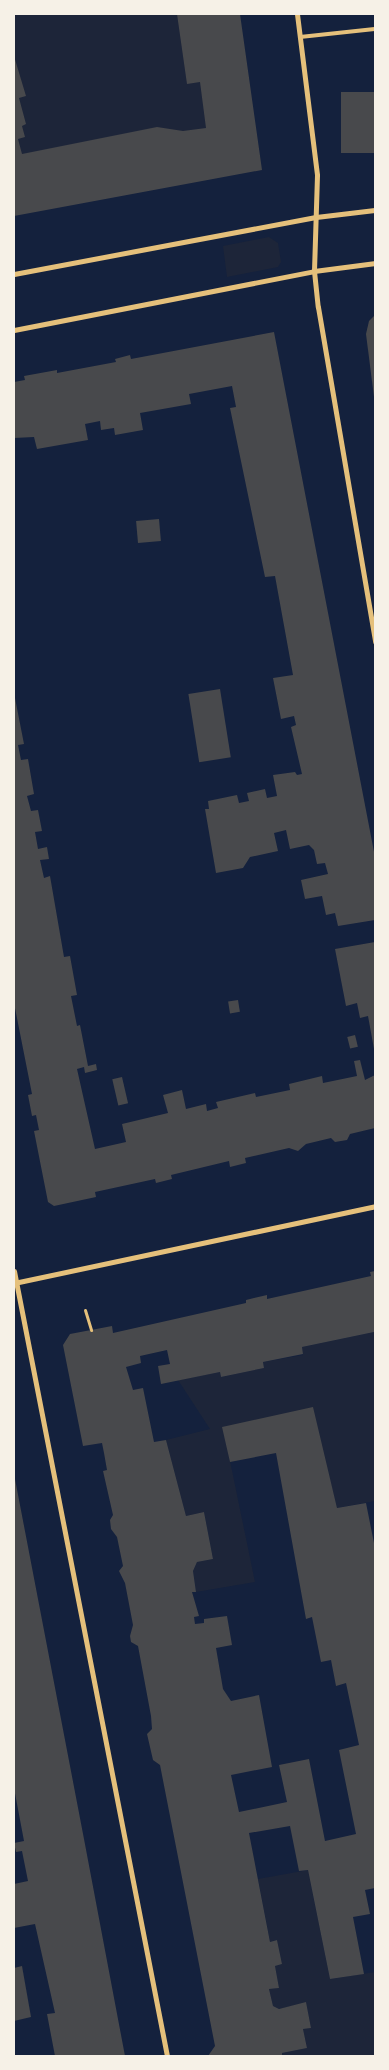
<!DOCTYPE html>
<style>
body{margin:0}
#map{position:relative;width:389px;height:2070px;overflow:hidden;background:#14213d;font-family:Overpass,sans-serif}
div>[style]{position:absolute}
.green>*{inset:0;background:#1d2539}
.building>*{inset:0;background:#48494c;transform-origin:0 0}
.path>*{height:3px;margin:-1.5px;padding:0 1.5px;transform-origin:1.5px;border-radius:1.5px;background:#e5c07b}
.service>*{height:4px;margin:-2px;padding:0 2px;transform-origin:2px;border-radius:2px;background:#e5c07b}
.minor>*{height:5px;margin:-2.5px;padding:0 2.5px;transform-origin:2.5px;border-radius:2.5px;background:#e5c07b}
span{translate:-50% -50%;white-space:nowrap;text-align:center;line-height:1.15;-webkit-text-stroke:5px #f6f1e7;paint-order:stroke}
.frame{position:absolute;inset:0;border:15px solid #f6f1e7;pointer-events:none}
</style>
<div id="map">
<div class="green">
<i style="clip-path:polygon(14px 14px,214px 14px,232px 142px,14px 167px)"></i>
<i style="clip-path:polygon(269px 237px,278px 243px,281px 262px,278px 267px,227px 277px,223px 246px)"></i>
<i style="clip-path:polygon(372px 1323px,375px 1323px,375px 1501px,337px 1508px,322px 1449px,223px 1427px,255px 1582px,196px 1592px,193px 1571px,197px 1562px,213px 1559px,204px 1512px,186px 1516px,166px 1440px,210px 1429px,178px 1380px,220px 1372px,221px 1377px,264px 1368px,263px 1362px,303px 1355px,302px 1347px,374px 1332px)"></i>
<i style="clip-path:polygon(308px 1870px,330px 1979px,375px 1972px,375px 2056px,282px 2056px,282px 2053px,307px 2048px,303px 2029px,311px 2028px,306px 2003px,279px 2009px,273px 2006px,269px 1989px,279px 1988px,275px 1966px,282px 1964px,277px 1940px,270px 1942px,258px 1879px)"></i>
</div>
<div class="building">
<i style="clip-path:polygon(177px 14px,240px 14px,262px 170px,14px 216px,14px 56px,26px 96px,19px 98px,26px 124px,22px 126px,25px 137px,18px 139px,22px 154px,157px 127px,183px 131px,206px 128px,200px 82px,187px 84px)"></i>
<i style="left:375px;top:92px;width:61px;height:34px;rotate:90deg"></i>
<i style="clip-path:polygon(375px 315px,375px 397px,374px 397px,366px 334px,369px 321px)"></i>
<i style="clip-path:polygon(274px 332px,375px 857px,375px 920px,338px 926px,335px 913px,326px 915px,322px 896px,305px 899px,301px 880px,328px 874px,325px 863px,317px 864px,314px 850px,309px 845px,290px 849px,286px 830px,274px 833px,278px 851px,250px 857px,243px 868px,216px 873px,205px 809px,209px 809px,208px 801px,237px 795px,239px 803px,249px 801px,247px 793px,265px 789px,267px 798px,277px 796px,273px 775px,295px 772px,297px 775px,302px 774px,291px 727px,296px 725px,294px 716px,281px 719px,273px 678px,293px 675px,275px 576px,265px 577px,230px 408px,236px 407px,232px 386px,189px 394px,191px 404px,140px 413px,143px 430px,115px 435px,114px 428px,101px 430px,100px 421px,85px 424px,88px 440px,37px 449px,34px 437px,14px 438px,14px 382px,25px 380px,24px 376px,57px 370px,57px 373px,116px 362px,115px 359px,130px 355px,131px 359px)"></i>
<i style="left:159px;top:519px;width:22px;height:23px;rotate:85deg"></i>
<i style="left:220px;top:689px;width:69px;height:32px;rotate:81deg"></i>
<i style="clip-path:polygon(15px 698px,24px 744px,18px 745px,21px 760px,28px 759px,34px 794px,27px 796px,31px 811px,38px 810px,42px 831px,35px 832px,38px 849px,47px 847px,49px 859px,40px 860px,44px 878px,50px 876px,64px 957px,70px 956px,77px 995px,71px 996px,77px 1026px,80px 1025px,88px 1066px,96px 1064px,97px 1070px,85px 1073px,84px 1067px,77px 1069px,95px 1149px,126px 1142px,122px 1124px,168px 1113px,163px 1095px,182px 1090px,186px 1109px,206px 1104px,207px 1111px,218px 1108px,216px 1102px,255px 1093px,256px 1097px,290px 1090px,289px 1084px,322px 1076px,323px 1083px,357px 1076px,354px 1061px,360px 1060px,365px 1080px,375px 1075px,375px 1128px,350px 1134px,347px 1140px,335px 1142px,331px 1138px,306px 1144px,298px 1151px,289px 1148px,245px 1158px,246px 1163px,230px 1167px,229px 1161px,171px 1175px,172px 1179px,156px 1183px,155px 1179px,95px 1192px,96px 1197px,54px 1206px,48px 1202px,34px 1131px,39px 1130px,36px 1115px,32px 1116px,28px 1095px,32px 1094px,14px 1003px)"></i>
<i style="clip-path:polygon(375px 942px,375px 1049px,374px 1049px,368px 1016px,360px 1018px,357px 1003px,346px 1006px,335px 949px)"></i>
<i style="left:238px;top:1000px;width:12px;height:10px;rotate:81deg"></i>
<i style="left:355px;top:1035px;width:12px;height:8px;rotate:76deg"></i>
<i style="left:122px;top:1077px;width:27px;height:10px;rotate:77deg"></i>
<i style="clip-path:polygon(375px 1271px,374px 1332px,302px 1347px,303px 1354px,263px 1362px,264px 1368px,221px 1377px,220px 1372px,161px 1384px,158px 1366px,170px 1364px,167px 1350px,140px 1356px,141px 1363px,126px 1367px,133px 1390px,143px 1388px,154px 1442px,166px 1440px,186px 1516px,204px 1512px,213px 1559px,197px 1562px,193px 1571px,196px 1592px,192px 1592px,199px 1616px,194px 1617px,195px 1624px,204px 1623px,204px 1619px,227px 1616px,232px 1645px,216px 1648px,223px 1689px,231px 1701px,259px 1695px,272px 1767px,231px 1775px,239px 1812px,287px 1802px,279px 1765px,309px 1759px,325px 1841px,356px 1834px,339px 1750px,359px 1745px,346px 1683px,336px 1686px,331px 1660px,321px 1662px,312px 1617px,306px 1619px,276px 1453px,230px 1462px,222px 1427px,313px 1407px,337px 1508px,366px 1503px,375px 1548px,375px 1888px,365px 1890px,370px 1914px,353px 1917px,364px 1974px,330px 1979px,308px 1870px,299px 1871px,290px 1826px,249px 1833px,270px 1942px,277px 1940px,282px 1964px,275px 1966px,279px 1988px,269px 1989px,273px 2006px,279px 2009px,306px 2002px,311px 2028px,303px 2029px,307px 2048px,282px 2053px,282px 2056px,208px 2056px,215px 2046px,160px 1765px,153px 1760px,147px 1734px,152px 1729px,151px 1716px,138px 1646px,131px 1642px,130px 1636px,133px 1625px,125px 1583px,119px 1571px,123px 1566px,117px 1537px,111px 1529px,110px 1520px,113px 1515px,103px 1471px,107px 1470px,104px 1453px,102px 1443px,83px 1446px,63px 1345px,70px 1334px,112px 1326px,113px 1333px,246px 1303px,246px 1300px,267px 1295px,267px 1299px,371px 1276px,370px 1272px)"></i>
<i style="clip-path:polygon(15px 1479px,84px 1839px,125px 2056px,55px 2056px,47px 2014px,55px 2013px,35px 1924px,14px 1928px,14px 1884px,28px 1881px,22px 1851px,16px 1852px,14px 1843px,24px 1841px,14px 1788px)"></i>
<i style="clip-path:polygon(22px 1966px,31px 2017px,14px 2021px,14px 1968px)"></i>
</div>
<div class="path">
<i style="left:85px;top:1310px;width:21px;rotate:73deg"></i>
</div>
<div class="service">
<i style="left:300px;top:37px;width:75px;rotate:-6.1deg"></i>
</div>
<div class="minor">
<i style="left:297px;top:14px;width:162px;rotate:82.9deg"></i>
<i style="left:317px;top:175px;width:96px;rotate:91.8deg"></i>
<i style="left:314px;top:271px;width:36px;rotate:84deg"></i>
<i style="left:318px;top:307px;width:340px;rotate:80.3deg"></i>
<i style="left:14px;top:274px;width:307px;rotate:-10.7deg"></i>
<i style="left:316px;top:217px;width:59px;rotate:-6.8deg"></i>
<i style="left:14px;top:330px;width:306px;rotate:-11.1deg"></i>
<i style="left:314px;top:271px;width:62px;rotate:-7.5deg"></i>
<i style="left:14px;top:1271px;width:800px;rotate:78.97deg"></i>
<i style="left:14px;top:1283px;width:369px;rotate:-12deg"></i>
</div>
<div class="frame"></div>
</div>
